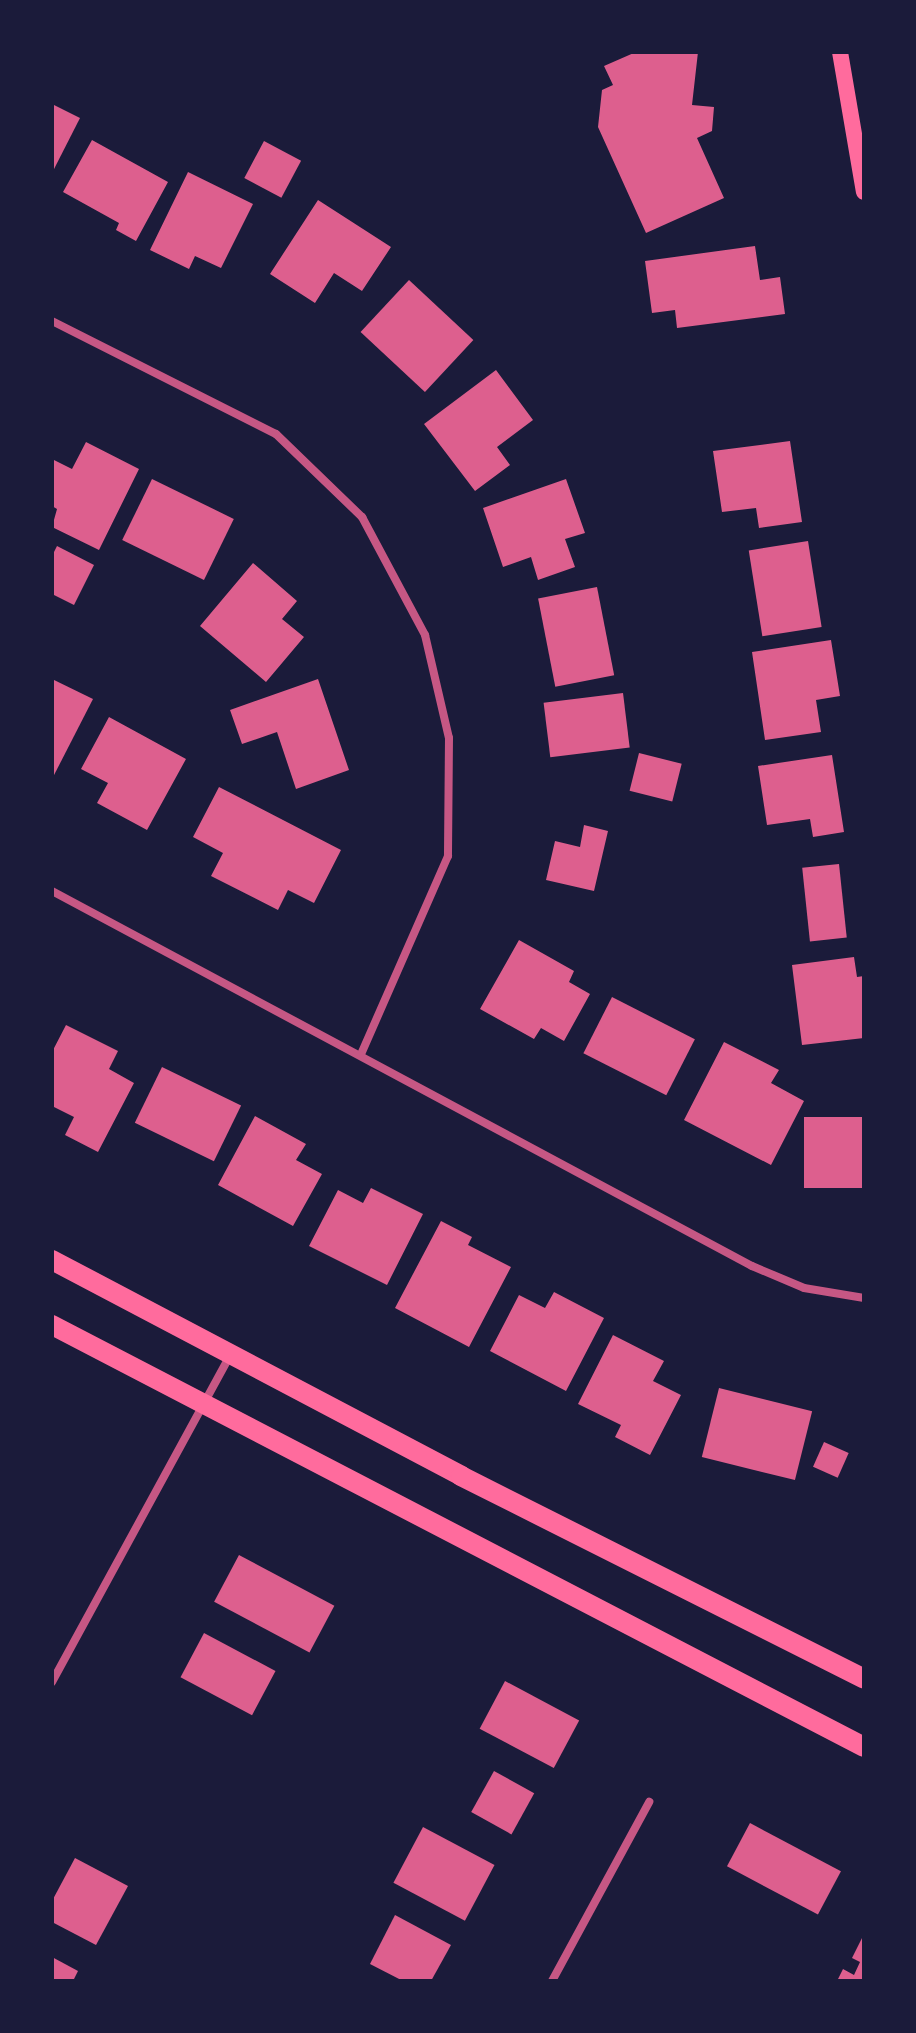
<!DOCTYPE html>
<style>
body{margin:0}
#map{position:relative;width:916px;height:2033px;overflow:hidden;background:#1b1b3a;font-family:"Asap Condensed",sans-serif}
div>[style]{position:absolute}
.building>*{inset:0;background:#dd5f8e;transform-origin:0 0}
.minor>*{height:8px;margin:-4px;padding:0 4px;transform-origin:4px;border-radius:4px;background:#c65784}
.secondary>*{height:16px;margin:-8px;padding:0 8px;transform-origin:8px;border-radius:8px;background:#ff6b9d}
.primary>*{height:20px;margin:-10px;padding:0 10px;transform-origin:10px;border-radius:10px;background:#ff6b9d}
span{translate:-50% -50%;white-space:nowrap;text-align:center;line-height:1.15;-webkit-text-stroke:6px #1b1b3a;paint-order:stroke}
.frame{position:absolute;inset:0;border:54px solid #1b1b3a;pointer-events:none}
</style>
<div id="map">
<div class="building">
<i style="clip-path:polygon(636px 52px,698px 52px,692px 105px,714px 107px,712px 131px,697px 138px,724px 198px,646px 233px,598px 127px,602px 90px,613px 85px,604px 66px)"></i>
<i style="clip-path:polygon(52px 104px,80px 118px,52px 173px)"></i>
<i style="clip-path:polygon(92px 140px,168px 182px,136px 241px,116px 230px,119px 223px,63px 192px)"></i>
<i style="left:264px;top:141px;width:42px;height:42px;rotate:28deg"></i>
<i style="clip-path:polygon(188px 172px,253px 204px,221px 268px,195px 256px,189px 269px,150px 250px)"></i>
<i style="clip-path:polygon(318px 200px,391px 247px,362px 291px,334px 273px,315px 303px,270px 274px)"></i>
<i style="clip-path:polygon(755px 246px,760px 280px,780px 277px,785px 314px,677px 328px,675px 310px,652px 313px,645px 261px)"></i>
<i style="left:409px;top:280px;width:88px;height:71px;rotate:43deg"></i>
<i style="clip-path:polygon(496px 370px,533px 420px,497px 447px,510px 465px,475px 491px,424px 424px)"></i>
<i style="clip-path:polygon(790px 441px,802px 522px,759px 528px,756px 508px,722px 512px,713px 451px)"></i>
<i style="clip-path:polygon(86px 442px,139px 469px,99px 550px,52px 527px,57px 509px,52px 506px,52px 459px,72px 469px)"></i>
<i style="left:152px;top:479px;width:91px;height:68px;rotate:26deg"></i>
<i style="clip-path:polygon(566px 479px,585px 533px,565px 539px,575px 567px,538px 580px,531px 557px,503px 567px,483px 508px)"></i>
<i style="left:808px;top:541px;width:87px;height:60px;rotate:81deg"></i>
<i style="clip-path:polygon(57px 546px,94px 565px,74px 605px,52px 594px,52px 556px)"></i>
<i style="clip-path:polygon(253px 563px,297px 601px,282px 619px,304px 637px,266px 682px,200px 626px)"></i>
<i style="left:597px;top:587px;width:90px;height:60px;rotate:79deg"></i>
<i style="clip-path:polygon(831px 640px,840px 696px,816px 700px,821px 732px,765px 740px,752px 652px)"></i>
<i style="clip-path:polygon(52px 679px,93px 699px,52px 779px)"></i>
<i style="clip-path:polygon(318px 679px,349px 770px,296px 789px,277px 732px,242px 744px,230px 710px)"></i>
<i style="left:623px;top:693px;width:55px;height:80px;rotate:83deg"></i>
<i style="clip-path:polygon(109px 717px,186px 759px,147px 830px,97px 803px,108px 783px,81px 769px)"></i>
<i style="left:639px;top:753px;width:44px;height:39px;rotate:14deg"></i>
<i style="clip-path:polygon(832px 755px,844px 832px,813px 837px,810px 819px,767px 825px,758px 766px)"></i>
<i style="clip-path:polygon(219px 787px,341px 850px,314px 903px,288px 890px,278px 910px,211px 876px,223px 853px,193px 837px)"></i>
<i style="clip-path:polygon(584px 825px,608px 831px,594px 891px,546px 880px,555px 841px,580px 847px)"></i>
<i style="left:839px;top:864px;width:74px;height:37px;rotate:84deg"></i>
<i style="clip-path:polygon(519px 940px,574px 971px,569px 982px,590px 994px,564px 1041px,541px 1028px,534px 1039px,480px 1009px)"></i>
<i style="clip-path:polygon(854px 957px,857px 977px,864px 976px,864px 1038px,802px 1045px,792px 965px)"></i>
<i style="left:612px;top:997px;width:93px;height:63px;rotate:27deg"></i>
<i style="clip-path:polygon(66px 1025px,118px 1051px,109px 1069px,134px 1083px,98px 1152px,65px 1135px,74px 1117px,52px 1106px,52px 1052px)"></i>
<i style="clip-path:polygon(724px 1042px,779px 1070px,771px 1083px,804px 1101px,771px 1165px,684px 1120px)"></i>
<i style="left:162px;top:1067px;width:88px;height:62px;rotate:26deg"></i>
<i style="clip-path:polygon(255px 1116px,306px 1144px,296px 1160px,322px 1174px,293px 1226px,218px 1185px)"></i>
<i style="left:864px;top:1117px;width:71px;height:60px;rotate:90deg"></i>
<i style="clip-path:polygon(371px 1188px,423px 1214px,387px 1285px,309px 1246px,338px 1190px,363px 1203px)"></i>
<i style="clip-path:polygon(441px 1221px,472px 1237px,468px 1245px,511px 1267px,469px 1347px,395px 1308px)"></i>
<i style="clip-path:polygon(554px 1292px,604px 1318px,566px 1391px,490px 1351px,519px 1295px,545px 1308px)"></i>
<i style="clip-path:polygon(613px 1335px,664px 1361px,653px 1381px,681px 1395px,650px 1455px,615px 1437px,621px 1425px,578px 1404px)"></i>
<i style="left:719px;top:1388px;width:96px;height:71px;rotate:14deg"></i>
<i style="left:824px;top:1442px;width:27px;height:27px;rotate:24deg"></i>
<i style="left:239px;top:1555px;width:108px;height:53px;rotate:28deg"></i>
<i style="left:204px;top:1633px;width:81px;height:50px;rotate:28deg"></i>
<i style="left:505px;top:1681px;width:84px;height:54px;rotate:28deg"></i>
<i style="left:494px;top:1771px;width:46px;height:47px;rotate:29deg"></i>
<i style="left:750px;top:1823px;width:103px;height:49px;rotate:28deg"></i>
<i style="left:423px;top:1827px;width:81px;height:63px;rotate:28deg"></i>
<i style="clip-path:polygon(75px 1858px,128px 1886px,96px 1945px,52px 1922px,52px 1901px)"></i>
<i style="clip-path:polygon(395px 1915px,451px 1945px,431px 1981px,403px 1981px,370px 1964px)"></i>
<i style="clip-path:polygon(864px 1934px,864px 1981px,837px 1981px,843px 1969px,854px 1975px,860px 1962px,852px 1958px)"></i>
<i style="clip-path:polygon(52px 1957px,78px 1971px,73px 1981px,52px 1981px)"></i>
</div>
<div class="minor">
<i style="left:52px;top:321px;width:251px;rotate:26.8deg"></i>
<i style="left:276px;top:434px;width:120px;rotate:44deg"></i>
<i style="left:362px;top:517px;width:134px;rotate:61.9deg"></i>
<i style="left:425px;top:635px;width:106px;rotate:76.9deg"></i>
<i style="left:449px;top:738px;width:118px;rotate:90.5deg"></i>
<i style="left:448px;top:856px;width:216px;rotate:113.7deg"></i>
<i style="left:52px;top:891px;width:794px;rotate:28.18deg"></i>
<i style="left:752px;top:1266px;width:56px;rotate:22.9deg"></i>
<i style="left:804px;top:1288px;width:61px;rotate:9.5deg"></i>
<i style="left:52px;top:1682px;width:371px;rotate:-61.4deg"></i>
<i style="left:552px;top:1981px;width:204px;rotate:-61.5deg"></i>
</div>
<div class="secondary">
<i style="left:840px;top:52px;width:142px;rotate:80.3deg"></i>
</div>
<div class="primary">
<i style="left:52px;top:1260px;width:463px;rotate:27.8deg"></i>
<i style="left:461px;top:1476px;width:451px;rotate:26.7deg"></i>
<i style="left:52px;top:1325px;width:915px;rotate:27.46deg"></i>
</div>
<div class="frame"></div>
</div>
